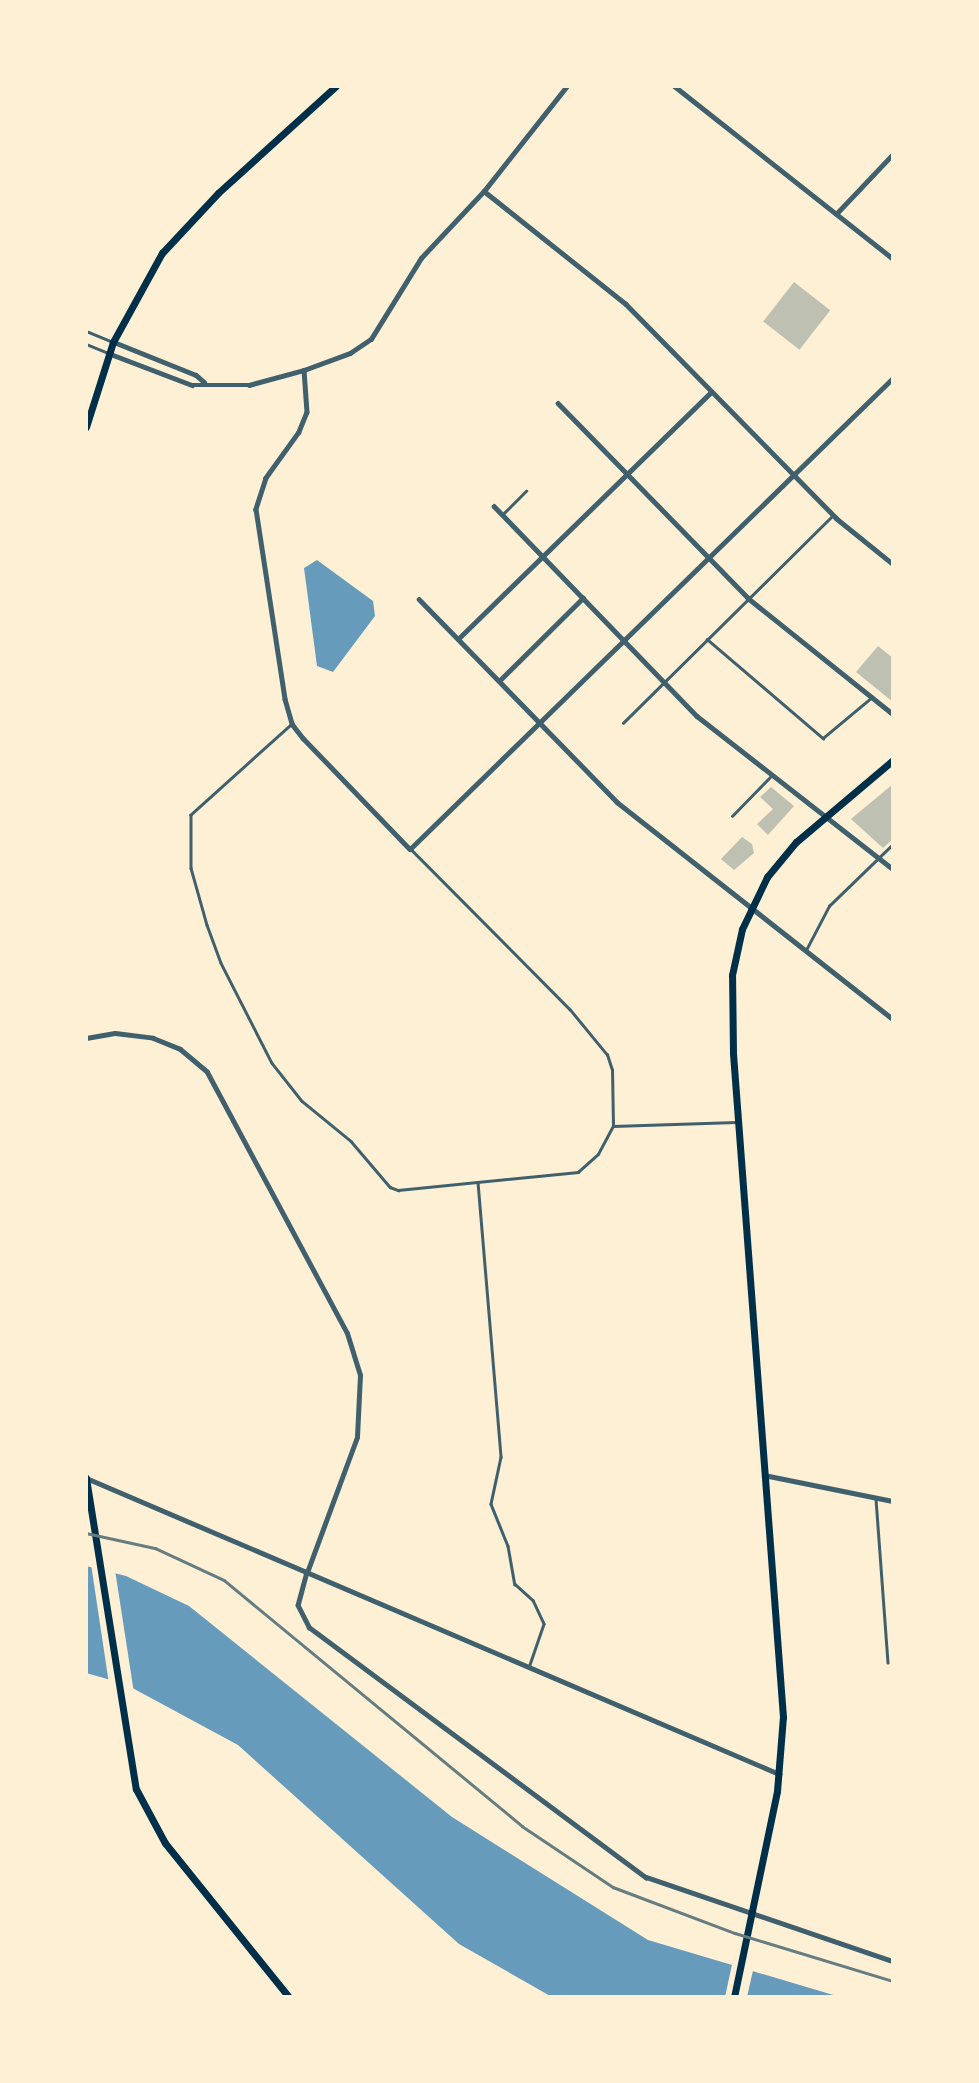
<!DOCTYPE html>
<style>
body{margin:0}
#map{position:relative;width:979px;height:2083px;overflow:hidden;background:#fdf0d5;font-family:Barlow,sans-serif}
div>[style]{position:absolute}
.water>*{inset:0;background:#669bbc}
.pier>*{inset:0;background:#fdf0d5}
.building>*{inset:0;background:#bec0b2;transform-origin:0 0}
.service>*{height:2.5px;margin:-1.25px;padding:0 1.25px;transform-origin:1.25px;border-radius:1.25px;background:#3f606c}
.minor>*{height:4.5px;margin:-2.25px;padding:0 2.25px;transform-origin:2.25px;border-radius:2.25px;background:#3f606c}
.tertiary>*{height:5px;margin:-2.5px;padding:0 2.5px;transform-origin:2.5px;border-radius:2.5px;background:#3f606c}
.primary>*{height:7px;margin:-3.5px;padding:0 3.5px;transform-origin:3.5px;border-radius:3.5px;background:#003049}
.rail>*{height:2.5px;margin:-1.25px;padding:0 1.25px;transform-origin:1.25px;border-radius:1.25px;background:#657d81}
span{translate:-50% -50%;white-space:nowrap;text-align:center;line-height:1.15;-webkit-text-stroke:6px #fdf0d5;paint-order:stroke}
.frame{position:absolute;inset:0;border:88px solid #fdf0d5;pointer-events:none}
</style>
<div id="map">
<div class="water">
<i style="clip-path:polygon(317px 560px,373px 601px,375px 616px,333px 672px,317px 666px,304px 568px)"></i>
<i style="clip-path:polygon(86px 1566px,126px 1576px,189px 1606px,452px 1817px,648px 1940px,840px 1997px,552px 1997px,459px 1944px,238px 1745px,125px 1684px,86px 1673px)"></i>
</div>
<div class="pier">
<i style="clip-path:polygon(91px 1564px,115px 1570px,134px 1693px,109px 1684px)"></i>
<i style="clip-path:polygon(733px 1960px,754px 1966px,747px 1997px,725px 1997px)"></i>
</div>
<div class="building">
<i style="left:794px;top:282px;width:46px;height:50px;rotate:38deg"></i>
<i style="clip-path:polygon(878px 646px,893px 658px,893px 702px,856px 672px)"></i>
<i style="clip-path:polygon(893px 784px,893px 839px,883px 848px,851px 819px)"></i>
<i style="clip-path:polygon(771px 787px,794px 806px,768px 835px,757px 824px,773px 809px,760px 797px)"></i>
<i style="clip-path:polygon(742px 837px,752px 844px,754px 853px,734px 870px,721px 859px)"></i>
</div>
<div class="service">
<i style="left:86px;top:331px;width:29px;rotate:22deg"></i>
<i style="left:86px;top:344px;width:24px;rotate:22deg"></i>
<i style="left:502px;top:515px;width:34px;rotate:-45deg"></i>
<i style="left:707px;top:639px;width:153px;rotate:40.5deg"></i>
<i style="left:823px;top:738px;width:64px;rotate:-39.9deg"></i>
<i style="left:623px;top:723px;width:294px;rotate:-44.7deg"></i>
<i style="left:292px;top:724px;width:136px;rotate:138deg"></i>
<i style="left:191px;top:815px;width:53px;rotate:90deg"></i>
<i style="left:191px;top:868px;width:59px;rotate:74.3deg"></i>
<i style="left:207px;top:925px;width:40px;rotate:69.8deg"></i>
<i style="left:221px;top:963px;width:112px;rotate:63deg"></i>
<i style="left:272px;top:1063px;width:48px;rotate:51.7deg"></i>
<i style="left:302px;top:1101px;width:63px;rotate:39.2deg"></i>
<i style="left:351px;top:1141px;width:60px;rotate:49.7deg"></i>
<i style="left:390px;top:1187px;width:9px;rotate:21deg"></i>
<i style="left:398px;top:1190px;width:181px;rotate:-5.7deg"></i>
<i style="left:578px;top:1172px;width:27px;rotate:-42deg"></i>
<i style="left:598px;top:1154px;width:32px;rotate:-62deg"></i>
<i style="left:613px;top:1126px;width:56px;rotate:-91deg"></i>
<i style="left:612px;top:1070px;width:16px;rotate:-108deg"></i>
<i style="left:607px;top:1055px;width:58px;rotate:-129.4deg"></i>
<i style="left:570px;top:1010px;width:227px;rotate:-134.8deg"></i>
<i style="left:732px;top:816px;width:56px;rotate:-45.7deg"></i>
<i style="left:806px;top:950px;width:50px;rotate:-62.4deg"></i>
<i style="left:829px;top:906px;width:89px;rotate:-44.1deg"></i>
<i style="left:613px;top:1126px;width:123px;rotate:-1.9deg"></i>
<i style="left:478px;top:1182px;width:276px;rotate:85.2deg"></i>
<i style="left:501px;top:1457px;width:48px;rotate:102deg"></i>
<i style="left:491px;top:1504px;width:45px;rotate:68deg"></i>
<i style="left:508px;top:1546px;width:39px;rotate:80deg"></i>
<i style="left:515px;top:1584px;width:24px;rotate:42deg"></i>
<i style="left:533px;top:1600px;width:26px;rotate:65deg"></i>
<i style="left:544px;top:1624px;width:43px;rotate:108.9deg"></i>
<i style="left:876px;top:1499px;width:164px;rotate:85.8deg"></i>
</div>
<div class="minor">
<i style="left:484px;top:191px;width:181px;rotate:38.5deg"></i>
<i style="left:626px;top:304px;width:300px;rotate:45.5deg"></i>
<i style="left:836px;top:518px;width:73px;rotate:38.9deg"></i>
<i style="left:836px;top:214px;width:83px;rotate:-46.5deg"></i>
<i style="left:114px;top:342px;width:88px;rotate:21.9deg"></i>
<i style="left:196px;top:375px;width:11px;rotate:41deg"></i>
<i style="left:108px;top:353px;width:90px;rotate:20.9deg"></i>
<i style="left:192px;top:385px;width:57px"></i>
<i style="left:249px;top:385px;width:57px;rotate:-15.3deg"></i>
<i style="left:304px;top:370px;width:42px;rotate:85.9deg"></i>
<i style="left:307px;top:412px;width:22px;rotate:112deg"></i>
<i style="left:299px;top:432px;width:57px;rotate:125.7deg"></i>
<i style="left:266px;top:478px;width:33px;rotate:108deg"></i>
<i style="left:256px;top:509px;width:192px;rotate:81.3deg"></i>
<i style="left:285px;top:699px;width:26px;rotate:74deg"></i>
<i style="left:292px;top:724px;width:18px;rotate:52deg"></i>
<i style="left:303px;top:738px;width:154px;rotate:46.1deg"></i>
<i style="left:410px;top:849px;width:675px;rotate:-44.28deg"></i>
<i style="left:304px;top:370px;width:49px;rotate:-20.3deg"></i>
<i style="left:350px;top:353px;width:25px;rotate:-34deg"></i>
<i style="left:371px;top:339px;width:95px;rotate:-58.3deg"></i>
<i style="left:421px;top:258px;width:92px;rotate:-46.8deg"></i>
<i style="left:484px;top:191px;width:134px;rotate:-51.7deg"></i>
<i style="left:558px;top:403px;width:272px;rotate:45.7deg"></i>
<i style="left:748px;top:598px;width:186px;rotate:38.7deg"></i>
<i style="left:494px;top:506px;width:292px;rotate:46deg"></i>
<i style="left:697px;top:716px;width:249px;rotate:38deg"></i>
<i style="left:419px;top:599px;width:284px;rotate:45.7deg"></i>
<i style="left:617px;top:802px;width:351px;rotate:38.2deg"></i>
<i style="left:458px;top:639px;width:354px;rotate:-44.3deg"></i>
<i style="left:499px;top:681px;width:118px;rotate:-44.7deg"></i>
<i style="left:764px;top:1475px;width:132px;rotate:11.4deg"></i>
<i style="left:307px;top:1572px;width:34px;rotate:105deg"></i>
<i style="left:298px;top:1605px;width:25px;rotate:63deg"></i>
<i style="left:309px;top:1627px;width:420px;rotate:36.6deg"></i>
<i style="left:646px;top:1877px;width:261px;rotate:18.8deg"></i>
</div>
<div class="tertiary">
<i style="left:674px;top:86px;width:279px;rotate:38.3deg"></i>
<i style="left:86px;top:1038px;width:29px;rotate:-10deg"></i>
<i style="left:115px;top:1033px;width:38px;rotate:7deg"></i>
<i style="left:153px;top:1038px;width:29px;rotate:22deg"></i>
<i style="left:180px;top:1049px;width:35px;rotate:40deg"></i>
<i style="left:207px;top:1072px;width:296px;rotate:61.8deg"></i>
<i style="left:347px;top:1333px;width:44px;rotate:72.8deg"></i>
<i style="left:360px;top:1375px;width:62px;rotate:92.8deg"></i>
<i style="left:357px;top:1437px;width:144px;rotate:110.3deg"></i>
<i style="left:86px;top:1478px;width:754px;rotate:23.13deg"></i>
</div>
<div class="primary">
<i style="left:86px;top:427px;width:89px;rotate:-72.4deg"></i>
<i style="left:113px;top:342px;width:102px;rotate:-61.2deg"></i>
<i style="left:162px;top:253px;width:82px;rotate:-47deg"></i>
<i style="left:218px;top:193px;width:159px;rotate:-42.2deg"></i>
<i style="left:86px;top:1478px;width:315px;rotate:80.9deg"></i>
<i style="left:136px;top:1789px;width:61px;rotate:61.8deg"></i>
<i style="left:165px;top:1843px;width:198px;rotate:51.2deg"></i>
<i style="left:734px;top:1997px;width:210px;rotate:-78.2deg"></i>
<i style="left:777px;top:1791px;width:74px;rotate:-85.4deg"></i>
<i style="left:783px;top:1717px;width:666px;rotate:-94.31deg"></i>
<i style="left:733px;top:1053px;width:78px;rotate:-90.7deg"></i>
<i style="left:732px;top:975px;width:47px;rotate:-77.7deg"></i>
<i style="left:742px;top:929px;width:58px;rotate:-64.3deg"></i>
<i style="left:767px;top:877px;width:45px;rotate:-50.4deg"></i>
<i style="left:796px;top:842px;width:127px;rotate:-40.2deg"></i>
</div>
<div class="rail">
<i style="left:86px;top:1533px;width:71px;rotate:12.3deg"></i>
<i style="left:155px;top:1548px;width:76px;rotate:24.9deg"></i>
<i style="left:224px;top:1580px;width:386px;rotate:39.5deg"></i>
<i style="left:522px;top:1826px;width:110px;rotate:33.8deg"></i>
<i style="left:613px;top:1887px;width:130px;rotate:20.7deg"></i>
<i style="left:735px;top:1933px;width:165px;rotate:16.9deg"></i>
</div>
<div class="frame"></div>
</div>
